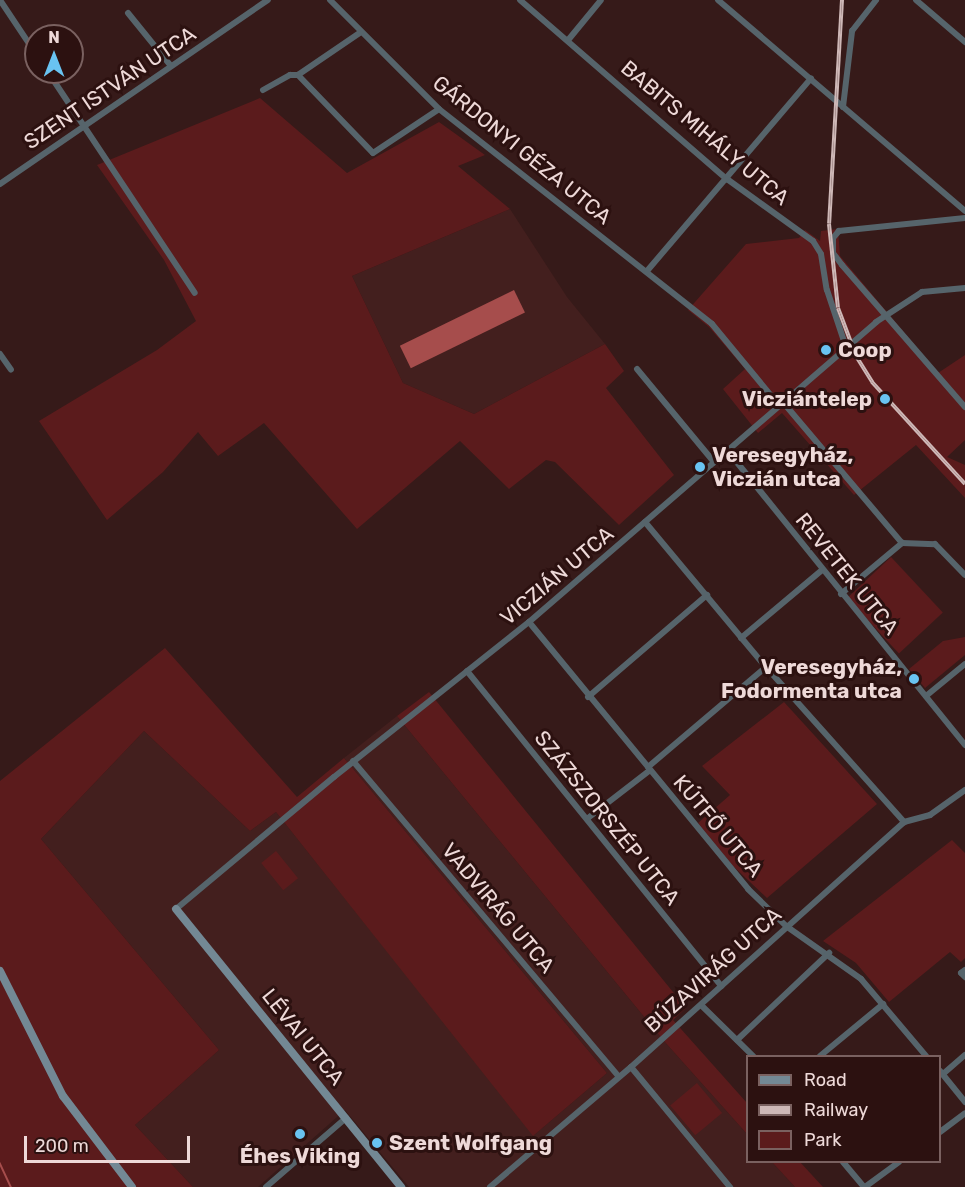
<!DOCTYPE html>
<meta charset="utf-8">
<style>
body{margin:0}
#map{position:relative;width:965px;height:1187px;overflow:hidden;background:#361a19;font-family:Rubik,sans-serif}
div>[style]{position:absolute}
.built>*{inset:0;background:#431f1e}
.green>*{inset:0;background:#5b1b1c;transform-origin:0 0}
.water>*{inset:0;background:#a64d4c;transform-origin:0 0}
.stream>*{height:1.5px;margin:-0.75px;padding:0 0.75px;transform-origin:0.75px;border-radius:0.75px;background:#a64d4c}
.street>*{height:6px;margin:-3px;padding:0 3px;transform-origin:3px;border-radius:3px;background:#56646b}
.secondary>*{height:8px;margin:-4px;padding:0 4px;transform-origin:4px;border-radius:4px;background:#738894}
.rail>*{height:4px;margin-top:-2px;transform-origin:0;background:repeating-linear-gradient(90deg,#2c1110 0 4.5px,#ceb8b7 0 9px);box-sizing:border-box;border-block:2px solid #ceb8b7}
.dots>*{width:16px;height:16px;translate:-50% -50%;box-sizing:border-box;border:3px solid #2c1110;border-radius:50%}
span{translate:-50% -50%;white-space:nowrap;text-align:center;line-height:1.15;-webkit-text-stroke:6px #2c1110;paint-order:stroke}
.street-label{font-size:21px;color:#eed9d8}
.poi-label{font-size:21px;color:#eed9d8;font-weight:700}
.left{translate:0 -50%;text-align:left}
.right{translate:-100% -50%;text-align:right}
.legend{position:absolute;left:746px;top:1055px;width:195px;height:108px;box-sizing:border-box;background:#2c1110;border:2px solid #7a6160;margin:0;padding:8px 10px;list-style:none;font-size:18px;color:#eed9d8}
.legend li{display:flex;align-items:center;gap:12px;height:30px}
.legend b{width:30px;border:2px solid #7a6160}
.north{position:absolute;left:24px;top:24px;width:60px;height:60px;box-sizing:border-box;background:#2c1110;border:2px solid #7a6160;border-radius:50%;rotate:0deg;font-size:16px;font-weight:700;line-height:24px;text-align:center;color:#eed9d8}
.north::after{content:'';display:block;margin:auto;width:21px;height:27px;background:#69c3f1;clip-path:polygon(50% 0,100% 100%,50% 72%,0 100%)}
.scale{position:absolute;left:24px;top:1136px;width:166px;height:27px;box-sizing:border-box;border:3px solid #eed9d8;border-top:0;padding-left:8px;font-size:18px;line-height:21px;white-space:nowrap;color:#eed9d8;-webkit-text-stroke:4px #2c1110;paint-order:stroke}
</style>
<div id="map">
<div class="built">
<i style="clip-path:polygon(510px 209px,567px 297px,605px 344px,474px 414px,403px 383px,352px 276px)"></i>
<i style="clip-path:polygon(397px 716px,664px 1041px,747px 1134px,748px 1162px,772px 1162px,795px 1187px,409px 1187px,345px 1110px,258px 1187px,193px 1187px,135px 1125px,219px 1050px,41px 839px,144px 731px,250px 831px,276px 812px,534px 1135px,607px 1073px,344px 758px)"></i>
</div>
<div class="green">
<i style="clip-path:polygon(260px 98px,347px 173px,439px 122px,485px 155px,458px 166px,510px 209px,352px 276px,403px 383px,474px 414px,605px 344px,624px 371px,606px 388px,674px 475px,619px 525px,555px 462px,546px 460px,509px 489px,460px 441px,357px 529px,264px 423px,218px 456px,198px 432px,163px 472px,107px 520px,39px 421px,157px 350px,196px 321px,164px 260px,97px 165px)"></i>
<i style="clip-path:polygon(838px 229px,840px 256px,938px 373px,965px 355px,965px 440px,947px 457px,965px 465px,965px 498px,916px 445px,854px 495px,782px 413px,758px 433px,723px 389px,745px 369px,709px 327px,688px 310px,746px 244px,799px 238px,805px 230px,820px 241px,821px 231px)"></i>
<i style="left:891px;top:557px;width:76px;height:60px;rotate:47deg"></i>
<i style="clip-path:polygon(965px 637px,965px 655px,925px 688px,909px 669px,943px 641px)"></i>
<i style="clip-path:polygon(165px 648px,297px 797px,344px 758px,607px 1073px,533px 1136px,276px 812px,250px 831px,144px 731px,41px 839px,219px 1050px,135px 1125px,193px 1187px,0 1187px,0 781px)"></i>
<i style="clip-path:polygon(429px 692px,686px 1008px,673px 1020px,747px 1103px,747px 1134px,664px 1041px,397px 716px)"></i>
<i style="clip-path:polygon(784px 702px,877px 804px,767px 898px,733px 866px,698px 823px,730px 795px,702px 766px)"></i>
<i style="clip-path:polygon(952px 840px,965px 853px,965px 958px,961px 962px,950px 952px,889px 1002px,856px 963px,823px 941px)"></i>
<i style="left:276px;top:851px;width:35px;height:19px;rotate:51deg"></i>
<i style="left:697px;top:1083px;width:39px;height:35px;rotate:50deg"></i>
<i style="clip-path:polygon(772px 1162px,800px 1162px,823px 1187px,795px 1187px)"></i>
</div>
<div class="water">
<i style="left:514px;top:290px;width:25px;height:127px;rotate:64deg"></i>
</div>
<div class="stream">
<i style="left:0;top:1163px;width:26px;rotate:65deg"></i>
</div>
<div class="street">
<i style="left:0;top:0;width:65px;rotate:56.3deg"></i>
<i style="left:330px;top:0;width:154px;rotate:45deg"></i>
<i style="left:439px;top:109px;width:347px;rotate:38.2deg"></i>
<i style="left:712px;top:324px;width:104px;rotate:50.5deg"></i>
<i style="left:520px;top:0;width:274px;rotate:40.9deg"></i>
<i style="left:727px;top:179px;width:106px;rotate:35.8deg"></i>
<i style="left:813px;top:241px;width:15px;rotate:58deg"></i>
<i style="left:821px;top:254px;width:36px;rotate:81deg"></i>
<i style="left:827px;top:290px;width:60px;rotate:71.6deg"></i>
<i style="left:718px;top:0;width:325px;rotate:40.5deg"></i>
<i style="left:916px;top:0;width:65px;rotate:40.6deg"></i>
<i style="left:128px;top:13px;width:68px;rotate:50.9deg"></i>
<i style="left:361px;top:32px;width:76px;rotate:145.7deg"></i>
<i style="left:298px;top:75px;width:108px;rotate:46.1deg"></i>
<i style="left:373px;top:153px;width:79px;rotate:-33.7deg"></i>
<i style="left:569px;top:39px;width:50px;rotate:-50.6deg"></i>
<i style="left:48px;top:72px;width:265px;rotate:56.4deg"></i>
<i style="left:263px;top:90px;width:31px;rotate:-29deg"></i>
<i style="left:290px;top:75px;width:8px"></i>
<i style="left:843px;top:107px;width:77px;rotate:-83.2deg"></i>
<i style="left:852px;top:31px;width:39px;rotate:-52deg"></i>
<i style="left:0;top:184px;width:325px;rotate:-34.5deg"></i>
<i style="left:965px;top:218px;width:127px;rotate:174.1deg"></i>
<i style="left:839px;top:231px;width:9px;rotate:131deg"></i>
<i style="left:833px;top:238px;width:15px;rotate:90deg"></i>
<i style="left:833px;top:253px;width:15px;rotate:53deg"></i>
<i style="left:842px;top:265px;width:188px;rotate:49.1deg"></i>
<i style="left:647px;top:271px;width:253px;rotate:-49.6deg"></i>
<i style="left:0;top:354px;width:19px;rotate:55deg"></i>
<i style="left:637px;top:369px;width:121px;rotate:50.4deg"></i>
<i style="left:782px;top:401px;width:186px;rotate:49.8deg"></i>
<i style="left:902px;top:543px;width:33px;rotate:2deg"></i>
<i style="left:935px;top:544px;width:43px;rotate:45.9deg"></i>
<i style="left:727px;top:450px;width:379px;rotate:51.1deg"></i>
<i style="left:645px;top:522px;width:189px;rotate:50.2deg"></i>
<i style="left:766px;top:667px;width:208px;rotate:48.3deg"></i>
<i style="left:841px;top:594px;width:80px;rotate:-39.9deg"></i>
<i style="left:529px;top:622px;width:345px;rotate:50.6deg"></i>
<i style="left:748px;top:889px;width:53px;rotate:44.2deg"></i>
<i style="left:786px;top:926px;width:92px;rotate:35.2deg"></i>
<i style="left:861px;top:979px;width:101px;rotate:49.8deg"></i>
<i style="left:741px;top:638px;width:106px;rotate:-40deg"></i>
<i style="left:467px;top:671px;width:405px;rotate:51.1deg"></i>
<i style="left:926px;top:696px;width:50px;rotate:-39.4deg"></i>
<i style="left:588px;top:697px;width:157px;rotate:-40.6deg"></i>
<i style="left:353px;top:761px;width:412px;rotate:49.9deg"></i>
<i style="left:648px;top:767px;width:155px;rotate:-40.3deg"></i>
<i style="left:588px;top:818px;width:78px;rotate:-37.7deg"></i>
<i style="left:176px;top:909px;width:206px;rotate:-39.9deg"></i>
<i style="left:334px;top:777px;width:249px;rotate:-38.5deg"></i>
<i style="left:529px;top:622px;width:459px;rotate:-40.8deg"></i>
<i style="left:876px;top:322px;width:55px;rotate:-33.1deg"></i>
<i style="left:922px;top:292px;width:43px;rotate:-5.3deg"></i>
<i style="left:965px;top:970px;width:5px;rotate:143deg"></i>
<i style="left:961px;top:973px;width:6px;rotate:45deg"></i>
<i style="left:701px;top:1005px;width:73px;rotate:44.4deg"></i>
<i style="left:737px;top:1040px;width:127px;rotate:-43.4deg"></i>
<i style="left:820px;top:1056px;width:82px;rotate:-39.5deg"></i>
<i style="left:631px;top:1067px;width:156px;rotate:50.5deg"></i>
<i style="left:940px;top:1071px;width:40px;rotate:51deg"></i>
<i style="left:943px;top:1074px;width:29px;rotate:-41deg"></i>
<i style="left:940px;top:1132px;width:31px;rotate:-37deg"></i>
<i style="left:843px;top:1162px;width:33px;rotate:50deg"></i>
<i style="left:266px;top:1187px;width:106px;rotate:-40.8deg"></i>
<i style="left:490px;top:1187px;width:185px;rotate:-40.4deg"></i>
<i style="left:631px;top:1067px;width:367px;rotate:-41.9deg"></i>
<i style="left:904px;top:822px;width:27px;rotate:-15deg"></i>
<i style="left:930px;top:815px;width:43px;rotate:-35.5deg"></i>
<i style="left:865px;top:1187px;width:42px;rotate:-36.3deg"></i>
</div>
<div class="secondary">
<i style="left:176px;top:909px;width:358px;rotate:51deg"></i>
<i style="left:0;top:971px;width:140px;rotate:63.3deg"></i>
<i style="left:63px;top:1096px;width:114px;rotate:52.8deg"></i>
</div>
<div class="rail">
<i style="left:842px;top:0;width:224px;rotate:93.3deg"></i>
<i style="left:829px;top:224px;width:84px;rotate:83.9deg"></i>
<i style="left:838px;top:308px;width:51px;rotate:69.4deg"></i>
<i style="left:856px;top:356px;width:31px;rotate:58deg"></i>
<i style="left:872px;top:382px;width:138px;rotate:47.6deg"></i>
</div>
<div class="dots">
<i style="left:826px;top:350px;background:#69c3f1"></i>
<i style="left:885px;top:399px;background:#69c3f1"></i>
<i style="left:700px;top:467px;background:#69c3f1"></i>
<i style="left:914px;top:679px;background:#69c3f1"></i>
<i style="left:300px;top:1134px;background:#69c3f1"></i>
<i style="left:377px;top:1143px;background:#69c3f1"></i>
</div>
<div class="street-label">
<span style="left:110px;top:88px;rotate:-34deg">SZENT ISTVÁN UTCA</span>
<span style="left:705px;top:133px;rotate:40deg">BABITS MIHÁLY UTCA</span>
<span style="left:522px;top:150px;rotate:39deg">GÁRDONYI GÉZA UTCA</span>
<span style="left:847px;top:574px;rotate:51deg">REVETEK UTCA</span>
<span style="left:557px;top:576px;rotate:-40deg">VICZIÁN UTCA</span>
<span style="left:607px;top:818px;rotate:51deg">SZÁZSZORSZÉP UTCA</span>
<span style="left:718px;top:826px;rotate:50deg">KÚTFŐ UTCA</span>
<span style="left:498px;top:908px;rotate:50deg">VADVIRÁG UTCA</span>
<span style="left:713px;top:970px;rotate:-42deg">BÚZAVIRÁG UTCA</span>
<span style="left:303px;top:1037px;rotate:51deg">LÉVAI UTCA</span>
</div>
<div class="poi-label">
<span class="left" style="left:838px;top:350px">Coop</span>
<span class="right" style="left:872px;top:399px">Vicziántelep</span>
<span class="left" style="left:712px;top:467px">Veresegyház,<br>Viczián utca</span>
<span class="right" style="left:902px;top:679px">Veresegyház,<br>Fodormenta utca</span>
<span class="left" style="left:389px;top:1143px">Szent Wolfgang</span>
<span style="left:300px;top:1156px">Éhes Viking</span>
</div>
<ul class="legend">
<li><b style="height:8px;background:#738894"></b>Road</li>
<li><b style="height:8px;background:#ceb8b7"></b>Railway</li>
<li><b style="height:16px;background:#5b1b1c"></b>Park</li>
</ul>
<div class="north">N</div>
<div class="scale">200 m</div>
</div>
